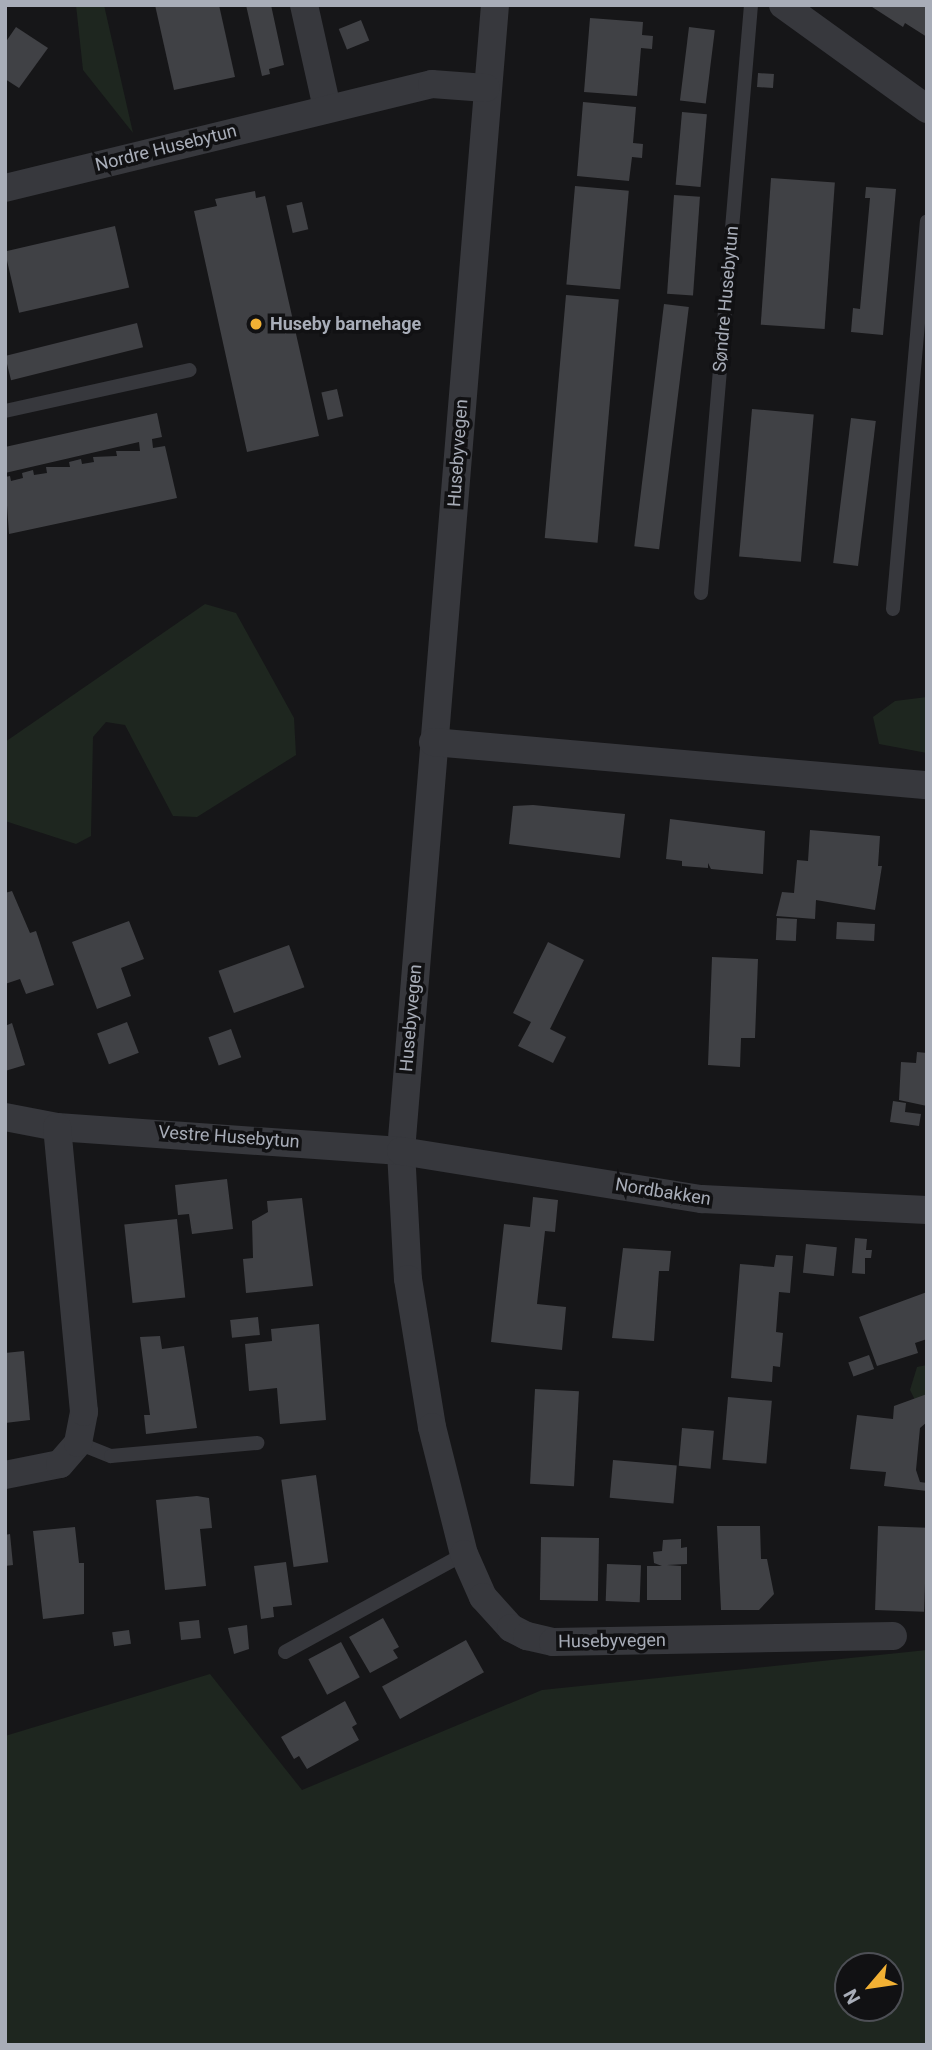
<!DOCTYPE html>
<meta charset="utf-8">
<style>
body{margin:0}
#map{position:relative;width:932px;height:2050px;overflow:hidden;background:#161618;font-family:Roboto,sans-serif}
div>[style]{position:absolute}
.green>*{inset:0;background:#1e261f}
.building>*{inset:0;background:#404145;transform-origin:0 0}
.service>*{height:14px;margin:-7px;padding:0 7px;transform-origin:7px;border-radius:7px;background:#37383d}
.minor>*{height:28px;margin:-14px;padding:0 14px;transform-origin:14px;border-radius:14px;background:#37383d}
.dots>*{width:19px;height:19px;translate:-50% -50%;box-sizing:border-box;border:4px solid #111113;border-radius:50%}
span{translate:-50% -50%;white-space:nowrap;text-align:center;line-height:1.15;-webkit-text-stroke:7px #111113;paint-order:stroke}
.street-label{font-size:18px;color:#a8adb8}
.poi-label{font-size:18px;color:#a8adb8;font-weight:700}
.left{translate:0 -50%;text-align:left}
.frame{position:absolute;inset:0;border:7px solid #a8adb8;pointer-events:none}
.north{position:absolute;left:834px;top:1952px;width:70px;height:70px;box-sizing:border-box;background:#111113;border:2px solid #4d4f55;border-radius:50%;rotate:241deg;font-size:19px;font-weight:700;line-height:28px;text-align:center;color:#a8adb8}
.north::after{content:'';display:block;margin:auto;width:24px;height:32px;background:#f2b134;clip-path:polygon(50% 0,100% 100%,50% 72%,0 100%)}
</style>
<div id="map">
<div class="green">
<i style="clip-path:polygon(76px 5px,104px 5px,133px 133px,83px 70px)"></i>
<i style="clip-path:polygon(205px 604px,236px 613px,294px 718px,296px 755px,197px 817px,173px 816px,125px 725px,106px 722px,93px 737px,91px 836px,76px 844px,5px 821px,5px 742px)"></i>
<i style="clip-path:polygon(927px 697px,927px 753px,879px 744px,873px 717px,895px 701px)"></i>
<i style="clip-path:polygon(927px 1365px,927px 1424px,910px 1390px,917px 1367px)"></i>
<i style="clip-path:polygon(evenodd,927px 1650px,927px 2045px,5px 2045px,5px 1736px,210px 1674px,302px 1790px,542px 1690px,927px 1650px,890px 1966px,890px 2008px,848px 2008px,848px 1966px,890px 1966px)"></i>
</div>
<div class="building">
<i style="clip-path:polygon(155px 5px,219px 5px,235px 77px,174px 90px)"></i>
<i style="clip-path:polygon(246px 5px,271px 5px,284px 65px,269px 69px,270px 74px,262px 76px)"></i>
<i style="clip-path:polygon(869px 5px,927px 5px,927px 37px,905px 23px,903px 27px)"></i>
<i style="clip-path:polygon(590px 18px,643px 22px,642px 35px,653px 36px,652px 49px,641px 48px,637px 96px,584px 92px)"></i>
<i style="left:361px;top:20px;width:22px;height:24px;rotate:68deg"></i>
<i style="clip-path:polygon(16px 27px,48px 48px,19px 88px,5px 79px,5px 43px)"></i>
<i style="left:689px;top:27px;width:26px;height:74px;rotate:7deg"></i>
<i style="left:758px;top:73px;width:16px;height:14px;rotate:4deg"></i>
<i style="clip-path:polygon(583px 102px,636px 107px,633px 143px,643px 144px,642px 158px,632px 157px,629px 181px,577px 176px)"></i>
<i style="left:682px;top:112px;width:25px;height:73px;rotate:5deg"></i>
<i style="left:771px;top:178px;width:64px;height:147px;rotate:4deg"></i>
<i style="left:575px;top:186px;width:54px;height:99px;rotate:5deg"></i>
<i style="clip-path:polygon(866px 187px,896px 189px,883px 335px,851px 332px,853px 308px,860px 309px,870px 198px,865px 198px)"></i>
<i style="clip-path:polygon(255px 191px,256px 198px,265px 196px,319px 436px,247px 452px,194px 211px,217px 206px,215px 199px)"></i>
<i style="left:674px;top:195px;width:26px;height:99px;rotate:4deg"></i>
<i style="left:302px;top:202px;width:28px;height:16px;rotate:77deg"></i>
<i style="left:115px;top:226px;width:63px;height:113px;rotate:77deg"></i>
<i style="left:566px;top:295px;width:53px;height:244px;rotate:5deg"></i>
<i style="left:664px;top:304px;width:25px;height:244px;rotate:7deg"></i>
<i style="left:137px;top:323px;width:25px;height:136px;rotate:76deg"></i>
<i style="left:337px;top:389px;width:28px;height:16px;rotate:77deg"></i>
<i style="left:752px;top:409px;width:62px;height:148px;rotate:5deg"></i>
<i style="clip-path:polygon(157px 413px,162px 437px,152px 439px,153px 448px,165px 446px,177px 498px,9px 534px,5px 477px,10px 476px,11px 481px,23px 478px,22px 473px,33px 470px,34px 475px,47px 473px,46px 467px,70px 467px,69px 462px,81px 459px,82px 464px,94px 462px,93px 457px,117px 456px,116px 451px,140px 451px,139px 442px,5px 473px,5px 447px)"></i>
<i style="left:851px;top:418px;width:25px;height:146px;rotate:7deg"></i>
<i style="clip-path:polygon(533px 805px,625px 814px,620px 858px,509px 844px,513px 806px)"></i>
<i style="clip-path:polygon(670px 819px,765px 831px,763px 874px,711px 869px,708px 863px,708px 868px,682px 866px,682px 861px,666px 859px)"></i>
<i style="clip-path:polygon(810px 830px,880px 836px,878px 866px,882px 866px,875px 910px,816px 900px,815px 919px,776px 916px,782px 892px,794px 893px,797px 860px,808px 861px)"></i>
<i style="clip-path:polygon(12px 891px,30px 933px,36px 931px,54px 985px,26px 994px,20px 979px,5px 984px,5px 893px)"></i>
<i style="left:777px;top:918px;width:20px;height:22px;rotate:3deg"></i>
<i style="clip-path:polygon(129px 921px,144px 959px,121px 968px,131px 996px,97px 1009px,72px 942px)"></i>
<i style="left:837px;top:922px;width:38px;height:17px;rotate:3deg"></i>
<i style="clip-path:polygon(548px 942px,584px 960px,550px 1029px,566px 1037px,553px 1063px,518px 1046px,531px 1022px,513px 1013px)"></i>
<i style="left:289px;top:945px;width:45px;height:75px;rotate:70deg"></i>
<i style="clip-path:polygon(712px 957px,758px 959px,755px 1038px,741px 1038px,740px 1067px,708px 1065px)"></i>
<i style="left:127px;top:1022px;width:33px;height:32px;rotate:69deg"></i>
<i style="clip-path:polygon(12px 1023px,25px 1065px,5px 1071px,5px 1026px)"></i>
<i style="left:231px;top:1029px;width:30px;height:24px;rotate:70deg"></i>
<i style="clip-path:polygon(917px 1052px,927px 1053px,927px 1106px,899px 1100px,901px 1062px,916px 1063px)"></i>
<i style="clip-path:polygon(893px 1101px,906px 1103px,905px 1112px,921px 1114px,919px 1126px,890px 1122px)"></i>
<i style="clip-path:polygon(227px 1179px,233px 1229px,192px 1234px,189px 1214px,178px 1215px,175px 1185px)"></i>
<i style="clip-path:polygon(533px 1197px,558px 1200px,555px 1232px,545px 1231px,537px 1304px,566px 1307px,562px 1350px,491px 1342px,504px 1224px,530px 1227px)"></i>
<i style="clip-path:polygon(302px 1198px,313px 1286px,246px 1293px,243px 1259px,253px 1258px,252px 1221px,268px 1212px,267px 1201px)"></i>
<i style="left:177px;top:1219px;width:79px;height:53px;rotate:84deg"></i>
<i style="clip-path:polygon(855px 1238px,867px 1239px,866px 1250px,872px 1250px,871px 1258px,865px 1258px,865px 1274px,852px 1273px)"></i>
<i style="left:806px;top:1244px;width:31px;height:29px;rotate:6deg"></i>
<i style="clip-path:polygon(623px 1248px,671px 1251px,669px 1271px,659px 1271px,654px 1341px,612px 1338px)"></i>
<i style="clip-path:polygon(776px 1255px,793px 1256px,790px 1293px,779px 1292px,776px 1332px,783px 1333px,780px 1367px,773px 1366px,772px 1382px,731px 1378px,740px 1264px,774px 1267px)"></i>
<i style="clip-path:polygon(927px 1292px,927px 1339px,915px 1343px,918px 1353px,877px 1366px,859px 1317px)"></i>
<i style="left:258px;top:1317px;width:18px;height:28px;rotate:84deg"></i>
<i style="clip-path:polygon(319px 1324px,326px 1420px,280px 1424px,277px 1388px,249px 1391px,245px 1344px,272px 1341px,271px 1329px)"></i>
<i style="clip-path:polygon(160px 1336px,162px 1349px,184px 1346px,197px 1428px,146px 1434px,144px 1415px,150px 1415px,140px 1337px)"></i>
<i style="clip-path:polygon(24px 1351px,30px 1420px,5px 1423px,5px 1353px)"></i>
<i style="left:869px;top:1355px;width:15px;height:22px;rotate:70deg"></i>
<i style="left:535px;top:1389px;width:44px;height:95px;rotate:3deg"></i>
<i style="clip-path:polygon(927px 1394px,927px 1422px,920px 1428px,916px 1470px,920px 1482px,927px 1483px,927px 1491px,884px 1486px,886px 1472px,850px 1469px,857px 1415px,893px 1419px,894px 1406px)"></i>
<i style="left:728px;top:1397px;width:44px;height:63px;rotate:5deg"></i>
<i style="left:682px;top:1428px;width:32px;height:38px;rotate:5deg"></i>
<i style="left:613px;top:1460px;width:64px;height:38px;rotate:5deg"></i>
<i style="left:316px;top:1475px;width:88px;height:35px;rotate:82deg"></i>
<i style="clip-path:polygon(197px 1496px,209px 1498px,212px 1528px,200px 1529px,206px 1586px,165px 1590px,156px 1500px)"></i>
<i style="clip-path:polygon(717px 1526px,760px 1526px,761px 1559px,767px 1559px,774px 1594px,759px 1610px,721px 1610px)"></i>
<i style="left:878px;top:1526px;width:49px;height:84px;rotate:2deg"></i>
<i style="clip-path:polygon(75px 1527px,79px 1563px,84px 1563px,84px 1614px,43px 1619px,33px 1531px)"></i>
<i style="clip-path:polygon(10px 1534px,13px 1565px,5px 1566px,5px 1535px)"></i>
<i style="left:541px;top:1537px;width:58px;height:63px;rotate:1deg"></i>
<i style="clip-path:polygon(681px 1539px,681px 1548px,687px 1547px,687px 1564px,667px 1565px,681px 1566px,681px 1600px,647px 1600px,647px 1566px,662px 1566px,654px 1563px,653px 1552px,662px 1551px,663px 1540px)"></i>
<i style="clip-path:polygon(286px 1562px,292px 1605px,273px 1607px,274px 1617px,261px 1619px,254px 1566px)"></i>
<i style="left:607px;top:1564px;width:34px;height:37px;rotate:2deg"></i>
<i style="clip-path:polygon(383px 1618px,399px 1647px,393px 1650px,398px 1658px,370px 1673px,349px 1637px)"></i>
<i style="left:199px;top:1620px;width:18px;height:20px;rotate:84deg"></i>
<i style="clip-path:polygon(247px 1625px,249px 1649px,234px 1654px,228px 1628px)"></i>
<i style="left:129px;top:1630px;width:14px;height:17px;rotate:82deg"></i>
<i style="left:466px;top:1640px;width:37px;height:96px;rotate:61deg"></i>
<i style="left:341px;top:1642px;width:40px;height:37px;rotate:62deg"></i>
<i style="clip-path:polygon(345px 1701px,357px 1724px,352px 1727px,359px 1740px,307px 1769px,299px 1756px,294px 1759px,281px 1737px)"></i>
</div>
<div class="service">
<i style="left:5px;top:411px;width:189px;rotate:-12.5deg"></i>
<i style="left:701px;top:593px;width:590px;rotate:-85.14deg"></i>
<i style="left:893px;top:609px;width:389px;rotate:-85deg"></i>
<i style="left:78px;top:1443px;width:35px;rotate:22deg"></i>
<i style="left:111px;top:1456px;width:147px;rotate:-5.1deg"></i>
<i style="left:285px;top:1652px;width:204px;rotate:-28.7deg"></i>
</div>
<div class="minor">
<i style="left:304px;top:5px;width:106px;rotate:77.4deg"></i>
<i style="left:495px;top:5px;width:1150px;rotate:94.69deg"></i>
<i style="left:401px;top:1151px;width:128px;rotate:86.9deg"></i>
<i style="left:408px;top:1279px;width:150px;rotate:80.8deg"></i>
<i style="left:432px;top:1427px;width:131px;rotate:75.9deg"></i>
<i style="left:464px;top:1554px;width:47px;rotate:66.2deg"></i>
<i style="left:483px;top:1597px;width:42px;rotate:47.9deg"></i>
<i style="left:511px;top:1628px;width:18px;rotate:27deg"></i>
<i style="left:527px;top:1636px;width:27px;rotate:13deg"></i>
<i style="left:553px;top:1642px;width:340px;rotate:-1deg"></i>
<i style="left:783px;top:5px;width:178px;rotate:35.8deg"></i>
<i style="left:5px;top:188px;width:439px;rotate:-13.7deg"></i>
<i style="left:432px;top:84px;width:54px;rotate:4.2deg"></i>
<i style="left:433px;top:742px;width:496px;rotate:5deg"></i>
<i style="left:5px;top:1117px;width:53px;rotate:10.9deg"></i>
<i style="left:57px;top:1127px;width:345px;rotate:4deg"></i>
<i style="left:401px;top:1151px;width:305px;rotate:9.1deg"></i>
<i style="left:702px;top:1199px;width:225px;rotate:2.8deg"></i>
<i style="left:5px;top:1475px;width:56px;rotate:-11.3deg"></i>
<i style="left:60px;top:1464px;width:28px;rotate:-49deg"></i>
<i style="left:78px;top:1443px;width:32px;rotate:-79deg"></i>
<i style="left:84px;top:1412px;width:286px;rotate:-95.4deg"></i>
</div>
<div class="dots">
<i style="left:256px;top:324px;background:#f2b134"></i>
</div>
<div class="street-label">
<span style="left:166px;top:148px;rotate:-14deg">Nordre Husebytun</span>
<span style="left:726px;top:299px;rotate:-85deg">Søndre Husebytun</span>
<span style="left:458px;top:453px;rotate:-86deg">Husebyvegen</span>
<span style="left:411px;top:1018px;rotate:-85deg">Husebyvegen</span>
<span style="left:229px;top:1137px;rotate:4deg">Vestre Husebytun</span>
<span style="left:663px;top:1192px;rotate:9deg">Nordbakken</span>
<span style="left:612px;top:1641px;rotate:-1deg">Husebyvegen</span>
</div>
<div class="poi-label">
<span class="left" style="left:270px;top:324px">Huseby barnehage</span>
</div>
<div class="frame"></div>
<div class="north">N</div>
</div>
